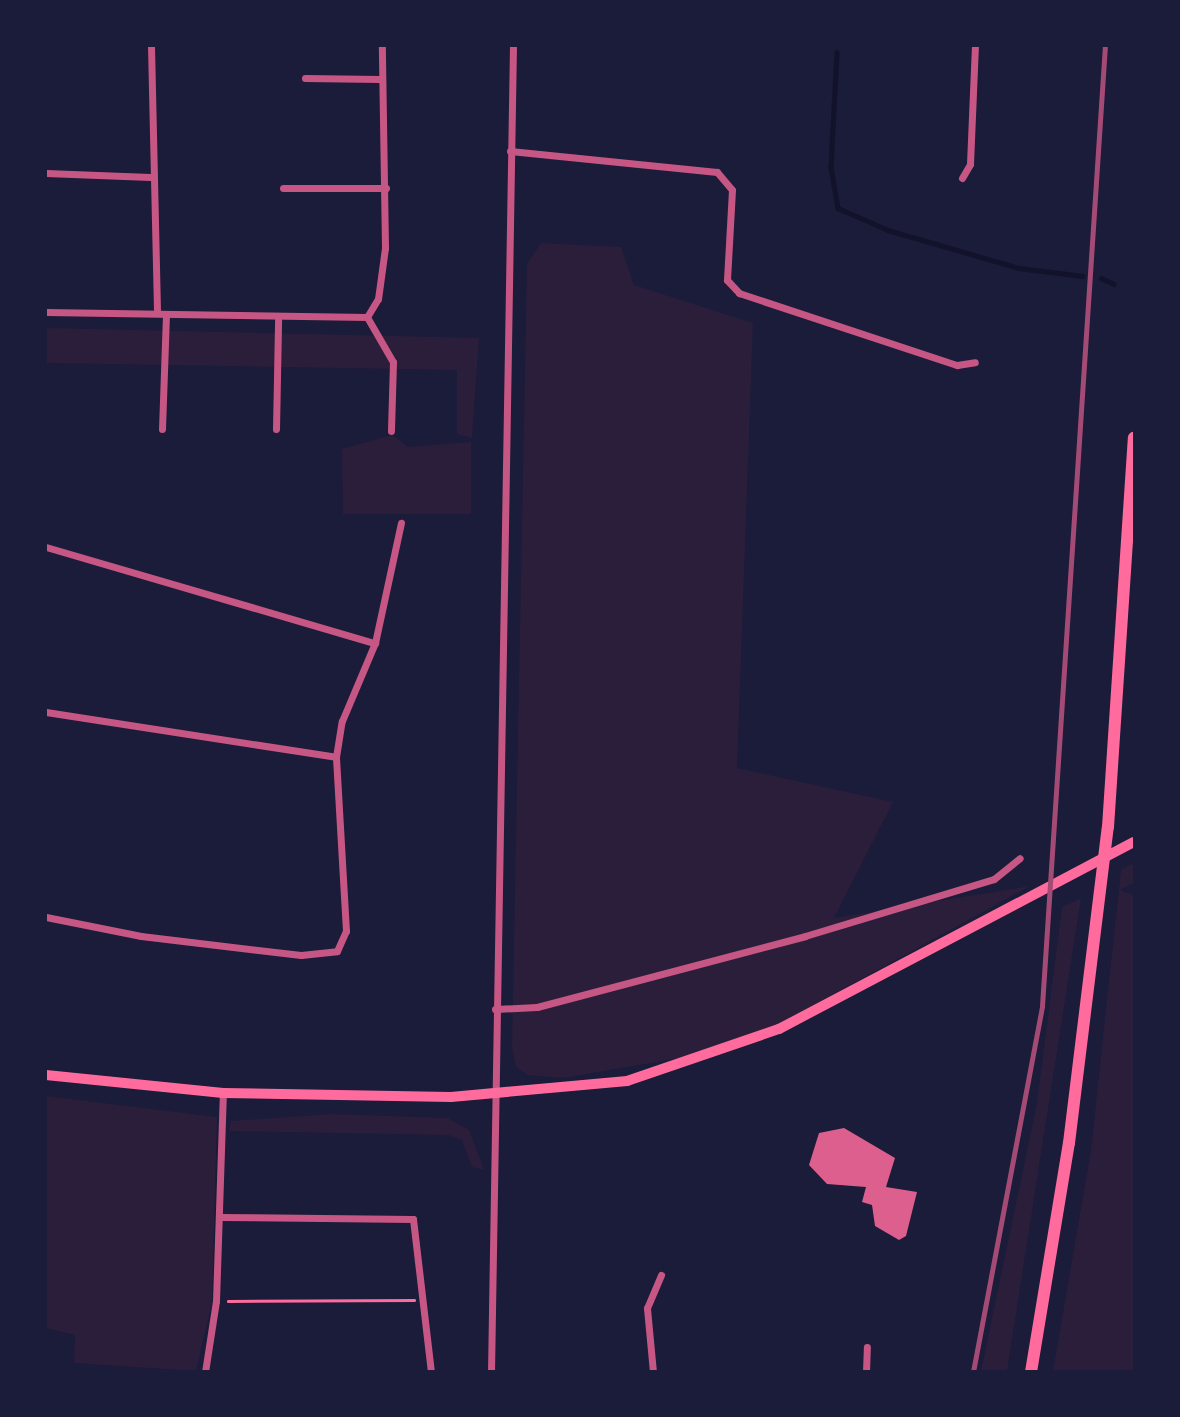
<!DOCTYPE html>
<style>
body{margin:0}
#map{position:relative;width:1180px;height:1417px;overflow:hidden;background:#1b1b3a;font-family:Barlow,sans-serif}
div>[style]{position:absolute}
.green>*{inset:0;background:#2a1e3b}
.stream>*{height:4.5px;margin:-2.25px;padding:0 2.25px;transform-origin:2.25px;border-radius:2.25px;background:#12122b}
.building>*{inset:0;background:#dd5f8e}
.path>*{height:2.5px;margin:-1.25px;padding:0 1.25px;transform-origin:1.25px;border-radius:1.25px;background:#ff6b9d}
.minor>*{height:7px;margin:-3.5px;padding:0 3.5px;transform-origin:3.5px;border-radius:3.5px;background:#c65784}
.secondary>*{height:10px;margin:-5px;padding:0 5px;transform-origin:5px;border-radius:5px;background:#ff6b9d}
.primary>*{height:12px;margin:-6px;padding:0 6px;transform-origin:6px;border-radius:6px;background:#ff6b9d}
.rail>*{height:4.5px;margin:-2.25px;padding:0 2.25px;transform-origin:2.25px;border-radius:2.25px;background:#a44b75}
span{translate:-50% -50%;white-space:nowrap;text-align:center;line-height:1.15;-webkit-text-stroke:5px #1b1b3a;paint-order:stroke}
.frame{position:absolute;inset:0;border:47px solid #1b1b3a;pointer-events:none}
</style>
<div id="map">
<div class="green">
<i style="clip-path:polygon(541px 243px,621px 247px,634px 285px,753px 323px,737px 768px,893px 802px,834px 918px,1030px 886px,778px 1025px,708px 1053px,563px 1078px,528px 1075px,516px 1067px,512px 1047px,527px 264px)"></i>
<i style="clip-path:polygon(46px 328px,479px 338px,472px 438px,457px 434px,457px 370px,46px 363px)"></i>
<i style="clip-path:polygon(392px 435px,408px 447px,471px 442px,471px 514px,343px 514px,342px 449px)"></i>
<i style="clip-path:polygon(1134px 863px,1134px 883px,1120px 890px,1134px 895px,1134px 1371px,1053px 1371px,1091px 1150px,1121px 870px)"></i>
<i style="clip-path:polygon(1081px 898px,1007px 1371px,981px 1371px,1037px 1103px,1062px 907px)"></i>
<i style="clip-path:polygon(46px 1096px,217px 1117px,212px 1302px,196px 1371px,74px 1363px,75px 1335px,46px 1328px)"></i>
<i style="clip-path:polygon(331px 1114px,448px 1118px,469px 1130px,484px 1170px,472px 1167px,462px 1140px,449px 1135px,229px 1131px,231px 1121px)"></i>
</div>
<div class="stream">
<i style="left:837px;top:52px;width:115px;rotate:93deg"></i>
<i style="left:831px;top:167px;width:42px;rotate:80.3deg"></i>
<i style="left:838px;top:208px;width:55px;rotate:23.7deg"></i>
<i style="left:888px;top:230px;width:136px;rotate:16.2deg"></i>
<i style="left:1019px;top:268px;width:64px;rotate:7.2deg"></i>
<i style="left:1101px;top:278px;width:14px;rotate:25deg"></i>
</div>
<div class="building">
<i style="clip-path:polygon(844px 1128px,895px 1158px,886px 1187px,917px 1192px,906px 1236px,899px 1240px,875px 1226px,872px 1205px,862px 1202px,866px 1187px,827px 1184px,809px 1165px,819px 1133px)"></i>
</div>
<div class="path">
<i style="left:228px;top:1301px;width:186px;rotate:-0.3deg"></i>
</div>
<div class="minor">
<i style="left:151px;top:46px;width:266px;rotate:88.7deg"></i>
<i style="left:305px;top:78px;width:75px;rotate:0.8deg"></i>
<i style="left:510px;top:151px;width:208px;rotate:5.8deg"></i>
<i style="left:717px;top:172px;width:23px;rotate:50deg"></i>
<i style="left:732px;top:190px;width:90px;rotate:93.2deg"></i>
<i style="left:727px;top:280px;width:18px;rotate:47deg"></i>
<i style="left:739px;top:293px;width:230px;rotate:18.3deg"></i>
<i style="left:957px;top:365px;width:18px;rotate:-9deg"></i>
<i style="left:46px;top:173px;width:104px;rotate:2.2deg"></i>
<i style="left:962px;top:178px;width:16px;rotate:-60deg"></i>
<i style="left:970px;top:164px;width:118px;rotate:-87.6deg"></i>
<i style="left:283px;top:188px;width:103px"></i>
<i style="left:46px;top:312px;width:321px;rotate:0.9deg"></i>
<i style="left:367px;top:317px;width:21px;rotate:-59deg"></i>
<i style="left:378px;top:299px;width:51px;rotate:-82.2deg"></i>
<i style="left:385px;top:248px;width:202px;rotate:-90.9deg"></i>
<i style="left:367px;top:317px;width:52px;rotate:60deg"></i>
<i style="left:393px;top:362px;width:69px;rotate:91.7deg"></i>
<i style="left:162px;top:429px;width:115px;rotate:-88deg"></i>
<i style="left:276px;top:429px;width:109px;rotate:-88.9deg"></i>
<i style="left:46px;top:547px;width:343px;rotate:16.3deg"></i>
<i style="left:46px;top:712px;width:293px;rotate:8.8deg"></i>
<i style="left:46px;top:917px;width:97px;rotate:11.3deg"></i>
<i style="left:141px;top:936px;width:161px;rotate:6.8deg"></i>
<i style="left:301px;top:955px;width:36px;rotate:-6deg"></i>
<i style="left:337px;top:951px;width:22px;rotate:-66deg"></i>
<i style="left:346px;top:931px;width:174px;rotate:-93.3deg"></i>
<i style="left:336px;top:757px;width:36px;rotate:-81deg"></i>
<i style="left:342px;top:721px;width:85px;rotate:-67.1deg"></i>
<i style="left:375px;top:643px;width:123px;rotate:-77.8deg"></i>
<i style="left:495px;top:1009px;width:42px;rotate:-2.7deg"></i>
<i style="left:537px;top:1007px;width:277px;rotate:-14.8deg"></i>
<i style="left:805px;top:936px;width:197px;rotate:-16.8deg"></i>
<i style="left:994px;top:879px;width:33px;rotate:-39deg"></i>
<i style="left:220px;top:1217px;width:193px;rotate:0.6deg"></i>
<i style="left:413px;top:1219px;width:154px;rotate:83.3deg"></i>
<i style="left:205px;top:1372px;width:72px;rotate:-81.2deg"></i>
<i style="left:216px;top:1301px;width:208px;rotate:-88.1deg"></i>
<i style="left:491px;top:1372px;width:1326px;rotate:-89.05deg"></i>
<i style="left:653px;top:1372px;width:64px;rotate:-95.4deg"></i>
<i style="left:647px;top:1308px;width:36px;rotate:-67deg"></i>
<i style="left:866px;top:1372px;width:25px;rotate:-88deg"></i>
</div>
<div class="secondary">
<i style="left:46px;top:1075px;width:178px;rotate:5.8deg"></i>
<i style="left:223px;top:1093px;width:228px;rotate:1deg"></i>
<i style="left:451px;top:1097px;width:177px;rotate:-5.2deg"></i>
<i style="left:627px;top:1081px;width:161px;rotate:-18.9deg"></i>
<i style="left:779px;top:1029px;width:401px;rotate:-27.8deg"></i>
</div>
<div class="primary">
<i style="left:1031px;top:1372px;width:232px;rotate:-80.6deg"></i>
<i style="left:1069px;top:1143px;width:318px;rotate:-83deg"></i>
<i style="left:1108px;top:827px;width:390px;rotate:-86.2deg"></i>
</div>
<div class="rail">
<i style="left:973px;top:1372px;width:372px;rotate:-79.3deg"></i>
<i style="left:1042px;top:1006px;width:962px;rotate:-86.25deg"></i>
</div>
<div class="frame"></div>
</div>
